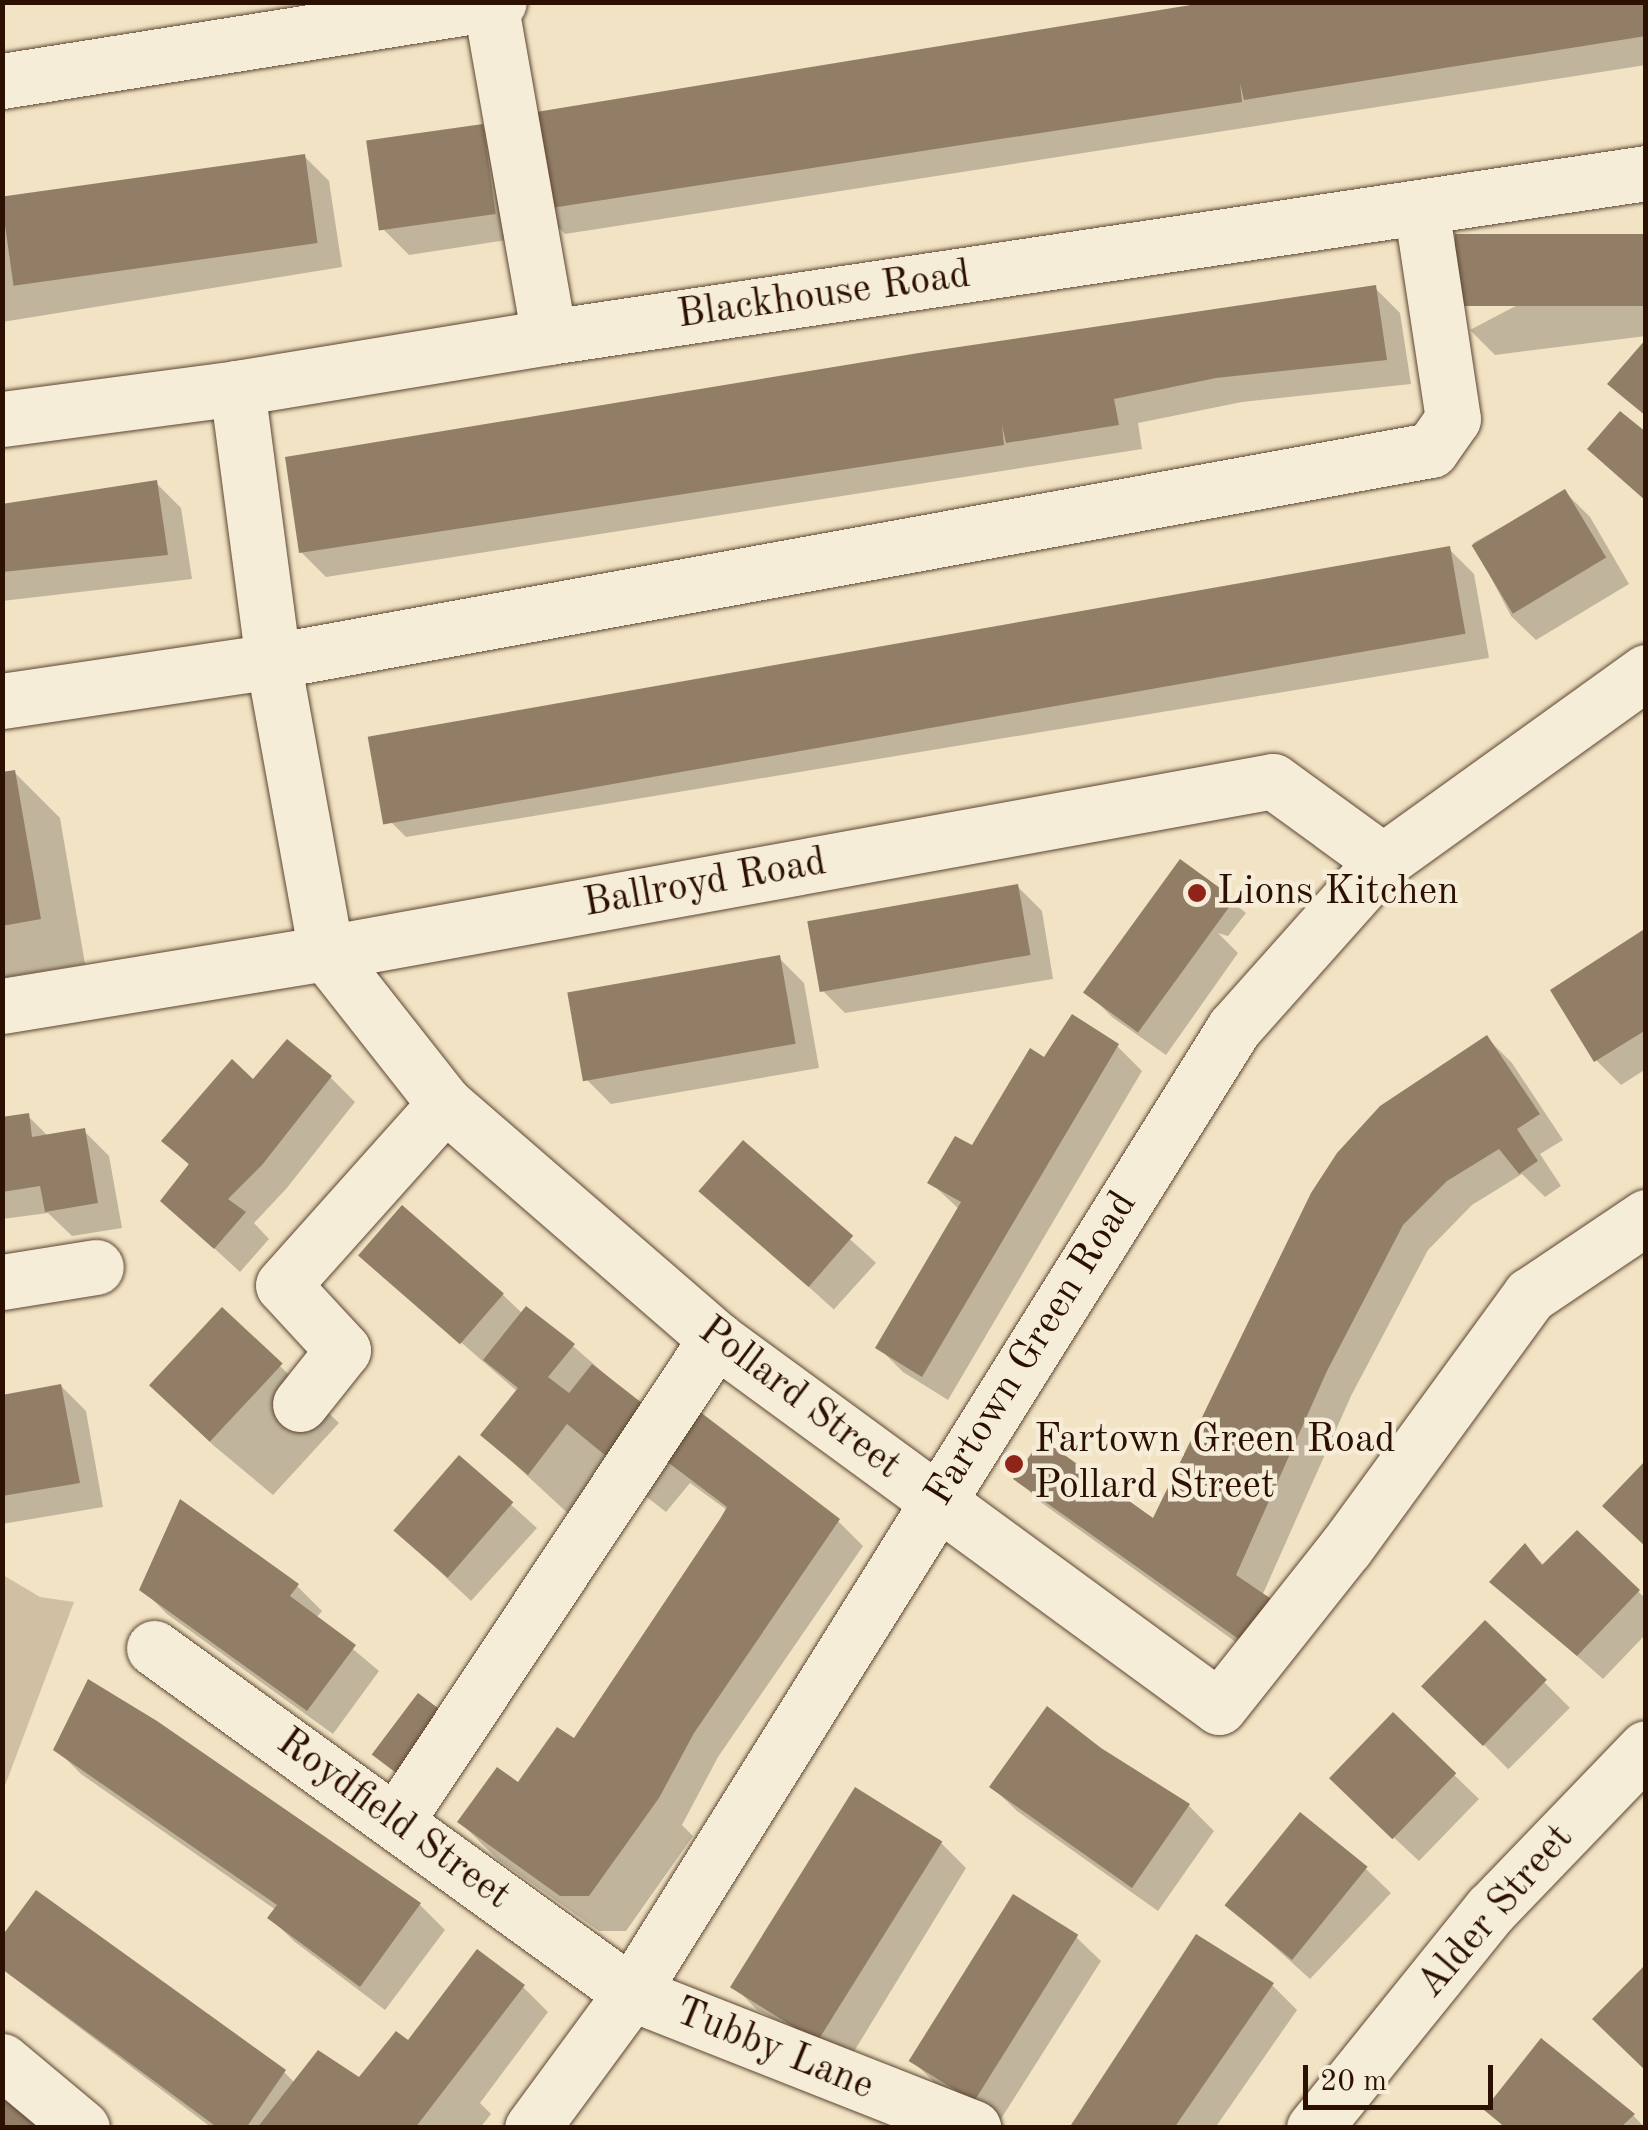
<!DOCTYPE html>
<style>
body{margin:0}
#map{position:relative;width:1648px;height:2130px;overflow:hidden;background:#f1e3c3;font-family:"Old Standard TT",serif}
div>[style]{position:absolute}
.green>*{inset:0;background:#d0bfa2}
.shadow>*{inset:0;background:#0003;transform-origin:0 0}
.building>*{inset:0;background:#927e66;transform-origin:0 0}
.roads{filter:drop-shadow(0 0 2px #5d4532) drop-shadow(0 0 2px #5d4532)}
.minor>*{height:55px;margin:-27.5px;padding:0 27.5px;transform-origin:27.5px;border-radius:27.5px;background:#f6edd8}
.dots>*{width:28px;height:28px;translate:-50% -50%;box-sizing:border-box;border:5px solid #f6edd8;border-radius:50%}
span{translate:-50% -50%;white-space:nowrap;text-align:center;line-height:1.15;-webkit-text-stroke:9px #f6edd8;paint-order:stroke}
.street-label{font-size:40px;color:#2c1001}
.poi-label{font-size:40px;color:#2c1001}
.left{translate:0 -50%;text-align:left}
.frame{position:absolute;inset:0;border:5px solid #2c1001;pointer-events:none}
.scale{position:absolute;left:1303px;top:2065px;width:190px;height:45px;box-sizing:border-box;border:5px solid #2c1001;border-top:0;padding-left:12px;font-size:30px;line-height:35px;white-space:nowrap;color:#2c1001;-webkit-text-stroke:8px #f6edd8;paint-order:stroke}
</style>
<div id="map">
<div class="green">
<i style="clip-path:polygon(3px 1575px,40px 1597px,74px 1602px,3px 1791px)"></i>
</div>
<div class="shadow">
<i style="clip-path:polygon(1646px 2px,1646px 65px,565px 234px,540px 209px)"></i>
<i style="clip-path:polygon(482px 127px,507px 152px,520px 238px,409px 255px,384px 230px)"></i>
<i style="clip-path:polygon(304px 156px,329px 181px,342px 267px,2px 322px,2px 205px)"></i>
<i style="clip-path:polygon(1646px 237px,1646px 336px,1495px 355px,1470px 330px)"></i>
<i style="clip-path:polygon(1375px 288px,1400px 313px,1411px 384px,1242px 402px,1138px 423px,1142px 449px,326px 577px,301px 552px)"></i>
<i style="clip-path:polygon(156px 483px,181px 508px,192px 579px,2px 601px,2px 507px)"></i>
<i style="clip-path:polygon(1565px 492px,1590px 517px,1629px 584px,1536px 640px,1511px 616px,1473px 543px)"></i>
<i style="clip-path:polygon(1449px 549px,1474px 574px,1489px 658px,406px 837px,381px 812px)"></i>
<i style="clip-path:polygon(14px 772px,60px 818px,85px 964px,2px 978px,2px 774px)"></i>
<i style="clip-path:polygon(1180px 862px,1246px 913px,1228px 936px,1218px 933px,1238px 953px,1166px 1055px,1112px 1017px,1087px 992px)"></i>
<i style="clip-path:polygon(1017px 886px,1042px 911px,1053px 979px,845px 1013px,820px 988px)"></i>
<i style="clip-path:polygon(1646px 931px,1646px 1069px,1621px 1085px,1596px 1060px)"></i>
<i style="clip-path:polygon(779px 958px,804px 983px,819px 1068px,611px 1104px,586px 1079px)"></i>
<i style="clip-path:polygon(1487px 1038px,1512px 1063px,1563px 1140px,1540px 1154px,1561px 1186px,1545px 1197px,1522px 1174px,1472px 1205px,1428px 1250px,1351px 1396px,1262px 1596px,1279px 1673px,1042px 1503px,1017px 1479px,1154px 1522px)"></i>
<i style="clip-path:polygon(1117px 1046px,1142px 1071px,948px 1400px,903px 1372px,878px 1347px,960px 1210px,931px 1183px,973px 1148px,1044px 1061px)"></i>
<i style="clip-path:polygon(330px 1077px,355px 1102px,286px 1189px,254px 1223px,269px 1239px,240px 1272px,163px 1201px,191px 1167px,165px 1141px,254px 1082px)"></i>
<i style="clip-path:polygon(28px 1116px,49px 1137px,84px 1131px,109px 1156px,122px 1228px,72px 1236px,48px 1213px,2px 1219px,2px 1120px)"></i>
<i style="left:743px;top:1143px;width:179px;height:63px;rotate:42deg"></i>
<i style="clip-path:polygon(362px 1256px,503px 1295px,523px 1314px,573px 1346px,645px 1409px,838px 1521px,863px 1546px,718px 1757px,682px 1825px,693px 1836px,626px 1931px,599px 1931px,496px 1858px,460px 1822px,584px 1748px,727px 1510px,690px 1483px,666px 1512px,626px 1481px,587px 1531px,483px 1435px,518px 1392px)"></i>
<i style="clip-path:polygon(222px 1310px,339px 1423px,273px 1495px,213px 1445px,154px 1386px)"></i>
<i style="clip-path:polygon(61px 1386px,86px 1411px,103px 1507px,2px 1524px,2px 1397px)"></i>
<i style="clip-path:polygon(459px 1458px,537px 1528px,471px 1601px,420px 1553px)"></i>
<i style="clip-path:polygon(1577px 1534px,1646px 1599px,1646px 1634px,1603px 1679px,1492px 1581px,1525px 1547px,1545px 1566px)"></i>
<i style="clip-path:polygon(297px 1586px,322px 1611px,316px 1618px,379px 1671px,333px 1734px,167px 1614px,142px 1589px)"></i>
<i style="left:1485px;top:1623px;width:120px;height:87px;rotate:45deg"></i>
<i style="clip-path:polygon(1393px 1716px,1479px 1799px,1419px 1861px,1359px 1805px)"></i>
<i style="clip-path:polygon(156px 1723px,420px 1905px,445px 1930px,385px 2010px,295px 1942px,270px 1918px,276px 1910px,81px 1774px,56px 1749px)"></i>
<i style="clip-path:polygon(1100px 1750px,1189px 1806px,1214px 1831px,1158px 1911px,1017px 1811px,992px 1787px)"></i>
<i style="clip-path:polygon(941px 1843px,966px 1868px,850px 2058px,757px 2010px,733px 1985px)"></i>
<i style="clip-path:polygon(1366px 1869px,1391px 1893px,1310px 1979px,1226px 1903px)"></i>
<i style="clip-path:polygon(1076px 1937px,1101px 1961px,999px 2122px,940px 2088px,915px 2063px)"></i>
<i style="clip-path:polygon(2px 1969px,284px 2072px,295px 2083px,360px 2080px,408px 2043px,523px 1987px,548px 2012px,480px 2103px,491px 2114px,480px 2128px,212px 2128px)"></i>
<i style="clip-path:polygon(1272px 1985px,1297px 2010px,1215px 2128px,1072px 2128px)"></i>
<i style="clip-path:polygon(1542px 2042px,1634px 2116px,1645px 2128px,1505px 2128px,1488px 2110px)"></i>
</div>
<div class="building">
<i style="clip-path:polygon(1209px 2px,1646px 2px,1646px 36px,1244px 100px,1240px 83px,1242px 102px,538px 210px,524px 114px)"></i>
<i style="left:483px;top:124px;width:91px;height:118px;rotate:82deg"></i>
<i style="left:305px;top:154px;width:90px;height:307px;rotate:82deg"></i>
<i style="left:1646px;top:234px;width:72px;height:191px;rotate:90deg"></i>
<i style="clip-path:polygon(1376px 285px,1387px 360px,1216px 378px,1114px 399px,1119px 425px,1006px 443px,1002px 425px,1004px 445px,299px 553px,285px 457px,925px 352px)"></i>
<i style="clip-path:polygon(1646px 339px,1646px 416px,1607px 384px)"></i>
<i style="clip-path:polygon(1620px 411px,1646px 432px,1646px 501px,1587px 449px)"></i>
<i style="clip-path:polygon(157px 480px,168px 555px,2px 572px,2px 504px)"></i>
<i style="left:1565px;top:489px;width:80px;height:109px;rotate:59deg"></i>
<i style="left:1450px;top:546px;width:89px;height:1099px;rotate:80deg"></i>
<i style="clip-path:polygon(15px 770px,41px 919px,2px 926px,2px 772px)"></i>
<i style="left:1180px;top:859px;width:68px;height:165px;rotate:36deg"></i>
<i style="left:1018px;top:884px;width:72px;height:214px;rotate:80deg"></i>
<i style="clip-path:polygon(1646px 928px,1646px 1030px,1594px 1062px,1550px 990px)"></i>
<i style="left:780px;top:955px;width:90px;height:216px;rotate:80deg"></i>
<i style="clip-path:polygon(1072px 1014px,1119px 1044px,922px 1377px,875px 1348px,961px 1202px,927px 1183px,955px 1136px,972px 1145px,1030px 1048px,1044px 1057px)"></i>
<i style="clip-path:polygon(1487px 1035px,1540px 1114px,1517px 1129px,1538px 1161px,1519px 1174px,1499px 1149px,1447px 1181px,1403px 1225px,1327px 1371px,1236px 1575px,1283px 1607px,1254px 1650px,1013px 1479px,1042px 1439px,1153px 1518px,1311px 1193px,1337px 1153px,1380px 1106px)"></i>
<i style="clip-path:polygon(287px 1039px,332px 1076px,262px 1165px,228px 1199px,246px 1212px,214px 1249px,160px 1201px,189px 1164px,161px 1141px,232px 1059px,253px 1079px)"></i>
<i style="clip-path:polygon(29px 1113px,32px 1137px,85px 1128px,98px 1203px,45px 1212px,40px 1186px,2px 1192px,2px 1117px)"></i>
<i style="left:743px;top:1140px;width:146px;height:68px;rotate:41deg"></i>
<i style="left:402px;top:1205px;width:135px;height:67px;rotate:41deg"></i>
<i style="clip-path:polygon(526px 1306px,575px 1344px,548px 1377px,569px 1393px,592px 1364px,647px 1407px,606px 1456px,567px 1424px,528px 1475px,480px 1435px,518px 1388px,483px 1360px)"></i>
<i style="left:222px;top:1307px;width:83px;height:107px;rotate:43deg"></i>
<i style="clip-path:polygon(61px 1384px,80px 1483px,2px 1496px,2px 1395px)"></i>
<i style="clip-path:polygon(691px 1405px,840px 1519px,694px 1733px,659px 1798px,589px 1896px,560px 1896px,457px 1822px,497px 1767px,518px 1782px,557px 1727px,574px 1738px,720px 1519px,727px 1507px,657px 1454px)"></i>
<i style="left:459px;top:1455px;width:72px;height:100px;rotate:41deg"></i>
<i style="clip-path:polygon(1646px 1460px,1646px 1547px,1602px 1506px)"></i>
<i style="clip-path:polygon(180px 1499px,299px 1584px,290px 1596px,356px 1645px,307px 1711px,139px 1590px)"></i>
<i style="clip-path:polygon(1577px 1530px,1640px 1590px,1577px 1656px,1489px 1582px,1525px 1543px,1542px 1565px)"></i>
<i style="left:1485px;top:1620px;width:86px;height:92px;rotate:44deg"></i>
<i style="clip-path:polygon(88px 1679px,157px 1721px,421px 1903px,360px 1987px,267px 1918px,277px 1905px,53px 1750px)"></i>
<i style="left:418px;top:1693px;width:46px;height:77px;rotate:37deg"></i>
<i style="clip-path:polygon(1047px 1706px,1101px 1748px,1190px 1804px,1132px 1888px,989px 1787px)"></i>
<i style="left:1393px;top:1712px;width:88px;height:92px;rotate:44deg"></i>
<i style="left:855px;top:1787px;width:103px;height:236px;rotate:32deg"></i>
<i style="left:1300px;top:1812px;width:87px;height:120px;rotate:39deg"></i>
<i style="clip-path:polygon(36px 1890px,286px 2070px,246px 2128px,218px 2128px,2px 1969px,2px 1936px)"></i>
<i style="left:1013px;top:1894px;width:77px;height:197px;rotate:32deg"></i>
<i style="clip-path:polygon(1196px 1934px,1274px 1983px,1174px 2128px,1069px 2128px)"></i>
<i style="clip-path:polygon(477px 1949px,525px 1985px,415px 2128px,257px 2128px,318px 2050px,359px 2077px,396px 2031px,408px 2040px)"></i>
<i style="clip-path:polygon(1646px 1964px,1646px 2071px,1592px 2019px)"></i>
<i style="clip-path:polygon(1541px 2038px,1635px 2114px,1620px 2128px,1506px 2128px,1484px 2110px)"></i>
<i style="clip-path:polygon(2px 2089px,53px 2128px,2px 2128px)"></i>
</div>
<div class="roads">
<div class="minor">
<i style="left:490px;top:2px;width:340px;rotate:80deg"></i>
<i style="left:2px;top:81px;width:503px;rotate:-9.03deg"></i>
<i style="left:237px;top:388px;width:275px;rotate:82.5deg"></i>
<i style="left:273px;top:661px;width:297px;rotate:79.7deg"></i>
<i style="left:326px;top:953px;width:192px;rotate:51.8deg"></i>
<i style="left:445px;top:1104px;width:359px;rotate:40.9deg"></i>
<i style="left:716px;top:1339px;width:623px;rotate:36.19deg"></i>
<i style="left:1219px;top:1707px;width:204px;rotate:-51.6deg"></i>
<i style="left:1346px;top:1547px;width:312px;rotate:-53.9deg"></i>
<i style="left:1530px;top:1295px;width:140px;rotate:-33.9deg"></i>
<i style="left:2px;top:419px;width:237px;rotate:-7.5deg"></i>
<i style="left:237px;top:388px;width:316px;rotate:-9.3deg"></i>
<i style="left:549px;top:337px;width:1109px;rotate:-8.5deg"></i>
<i style="left:2px;top:701px;width:274px;rotate:-8.4deg"></i>
<i style="left:273px;top:661px;width:1177px;rotate:-10.33deg"></i>
<i style="left:1431px;top:450px;width:38px;rotate:-55deg"></i>
<i style="left:1453px;top:419px;width:214px;rotate:-98.6deg"></i>
<i style="left:2px;top:1006px;width:328px;rotate:-9.3deg"></i>
<i style="left:326px;top:953px;width:962px;rotate:-10.29deg"></i>
<i style="left:1273px;top:781px;width:136px;rotate:36deg"></i>
<i style="left:2px;top:1282px;width:95px;rotate:-9.1deg"></i>
<i style="left:300px;top:1404px;width:69px;rotate:-51.5deg"></i>
<i style="left:343px;top:1350px;width:88px;rotate:-132.7deg"></i>
<i style="left:283px;top:1285px;width:243px;rotate:-48.2deg"></i>
<i style="left:154px;top:1648px;width:589px;rotate:35.88deg"></i>
<i style="left:631px;top:1993px;width:368px;rotate:21.5deg"></i>
<i style="left:396px;top:1821px;width:579px;rotate:-56.42deg"></i>
<i style="left:2px;top:2061px;width:104px;rotate:39.9deg"></i>
<i style="left:532px;top:2128px;width:167px;rotate:-53.7deg"></i>
<i style="left:631px;top:1993px;width:1138px;rotate:-58deg"></i>
<i style="left:1234px;top:1028px;width:224px;rotate:-48.3deg"></i>
<i style="left:1383px;top:861px;width:324px;rotate:-35.7deg"></i>
<i style="left:1314px;top:2128px;width:282px;rotate:-51.1deg"></i>
<i style="left:1491px;top:1909px;width:223px;rotate:-46.1deg"></i>
</div>
</div>
<div class="dots">
<i style="left:1197px;top:893px;background:#8f2418"></i>
<i style="left:1014px;top:1464px;background:#8f2418"></i>
</div>
<div class="street-label">
<span style="left:824px;top:296px;rotate:-8deg">Blackhouse Road</span>
<span style="left:705px;top:884px;rotate:-10deg">Ballroyd Road</span>
<span style="left:1032px;top:1349px;rotate:-58deg">Fartown Green Road</span>
<span style="left:799px;top:1399px;rotate:37deg">Pollard Street</span>
<span style="left:393px;top:1820px;rotate:36deg">Roydfield Street</span>
<span style="left:1496px;top:1912px;rotate:-49deg">Alder Street</span>
<span style="left:774px;top:2050px;rotate:22deg">Tubby Lane</span>
</div>
<div class="poi-label">
<span class="left" style="left:1217px;top:893px">Lions Kitchen</span>
<span class="left" style="left:1034px;top:1464px">Fartown Green Road<br>Pollard Street</span>
</div>
<div class="frame"></div>
<div class="scale">20 m</div>
</div>
